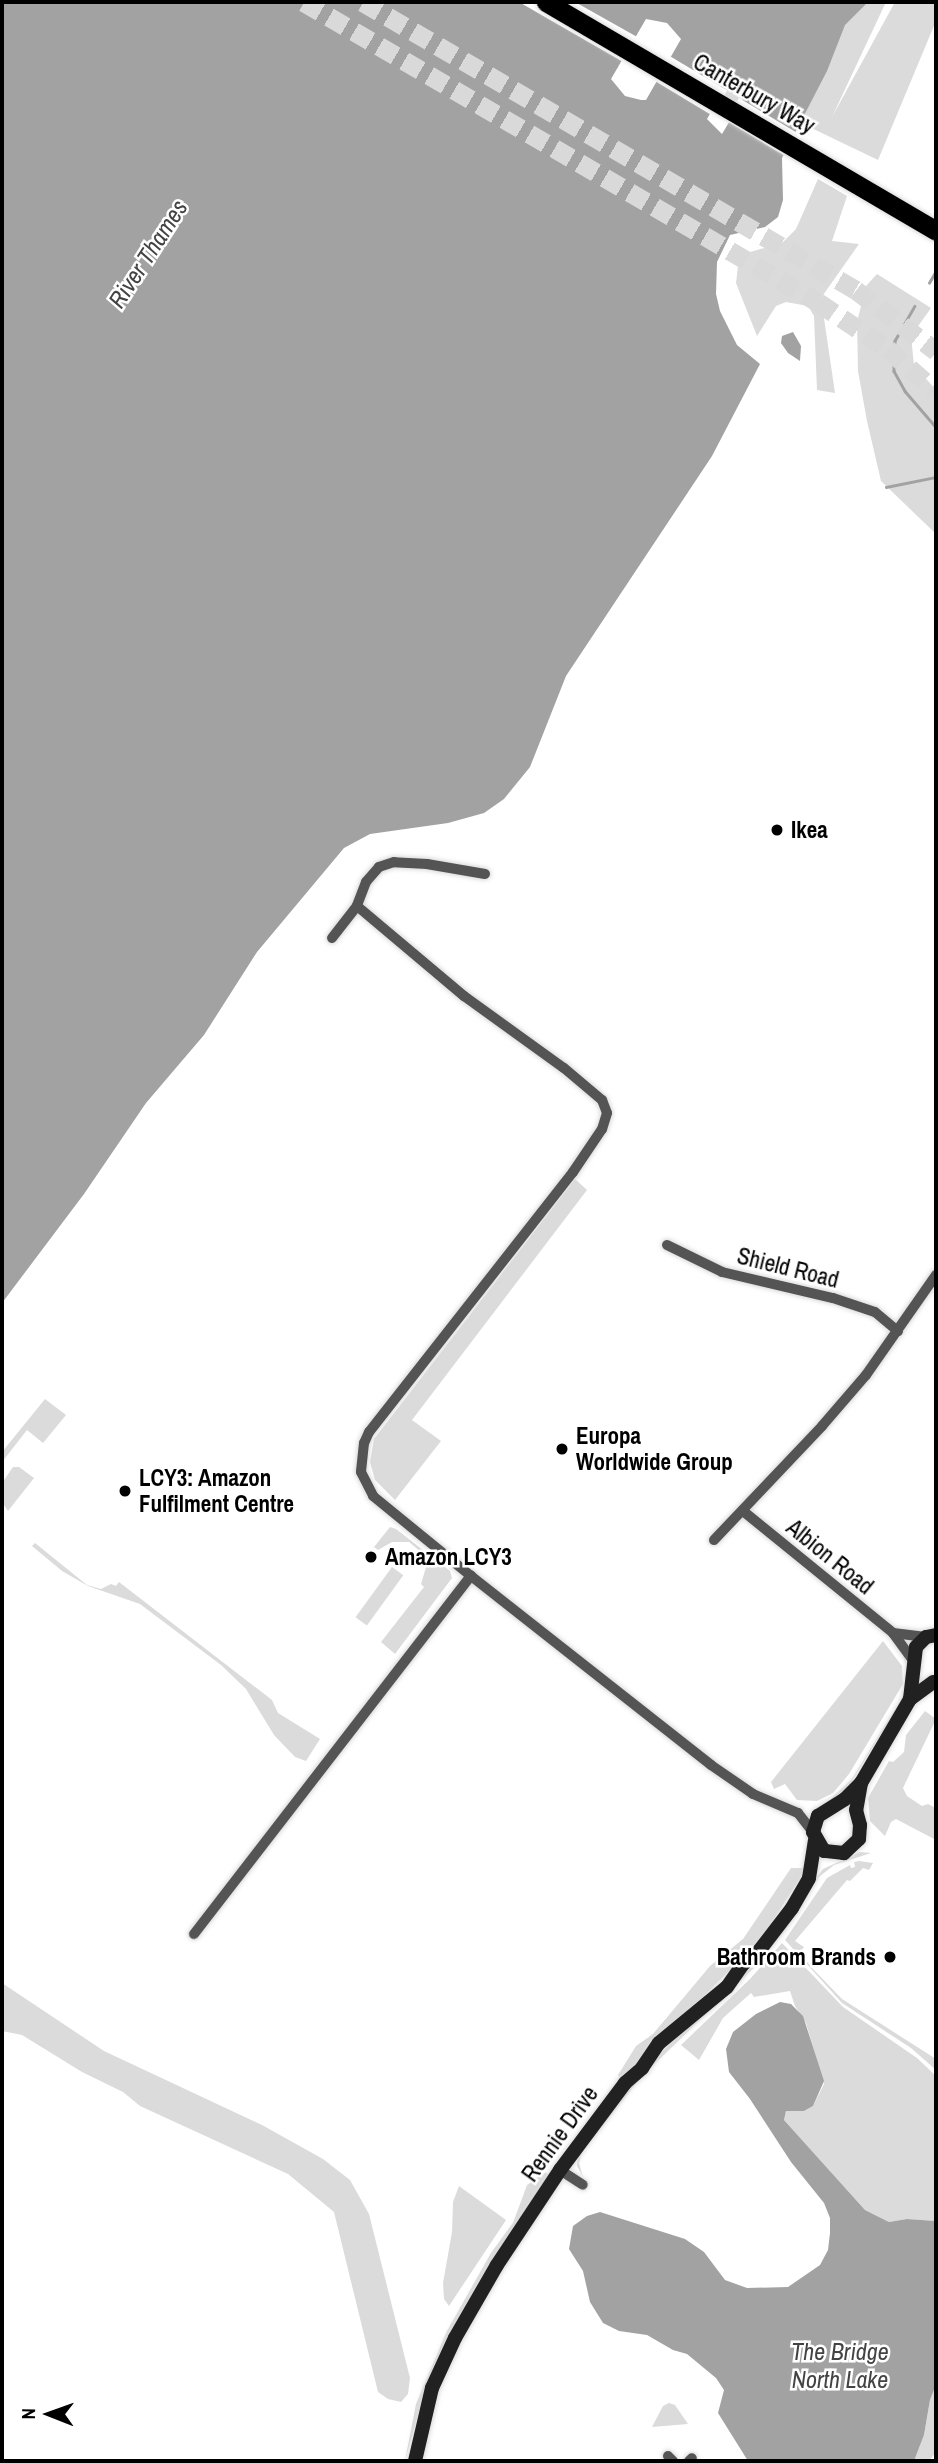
<!DOCTYPE html>
<style>
body{margin:0}
#map{position:relative;width:938px;height:2463px;overflow:hidden;background:#fff;font-family:"Archivo Narrow",sans-serif}
div>[style]{position:absolute}
.green>*{inset:0;background:#dbdbdb;transform-origin:0 0}
.water>*{inset:0;background:#a2a2a2}
.pier>*{inset:0;background:#fff;transform-origin:0 0}
.stream>*{height:2.5px;margin:-1.25px;padding:0 1.25px;transform-origin:1.25px;border-radius:1.25px;background:#a2a2a2}
.highway-tunnel>*{height:19px;margin-top:-9.5px;transform-origin:0;background:repeating-linear-gradient(90deg,#d9d9d9 0 19px,transparent 0 29px)}
.roads{filter:drop-shadow(0 0 2px #dbdbdb) drop-shadow(0 0 2px #dbdbdb)}
.street>*{height:10px;margin:-5px;padding:0 5px;transform-origin:5px;border-radius:5px;background:#545454}
.secondary>*{height:14px;margin:-7px;padding:0 7px;transform-origin:7px;border-radius:7px;background:#212121}
.highway>*{height:19px;margin:-9.5px;padding:0 9.5px;transform-origin:9.5px;border-radius:9.5px;background:#000}
.dots>*{width:19px;height:19px;translate:-50% -50%;box-sizing:border-box;border:4px solid #fff;border-radius:50%}
span{translate:-50% -50%;white-space:nowrap;text-align:center;line-height:1.15;-webkit-text-stroke:5px #fff;paint-order:stroke}
.street-label{font-size:23px;color:#000}
.poi-label{font-size:23px;color:#000;font-weight:700}
.left{translate:0 -50%;text-align:left}
.right{translate:-100% -50%;text-align:right}
.water-label{font-size:24px;color:#434343;font-style:italic}
.frame{position:absolute;inset:0;border:4px solid #000;pointer-events:none}
.north{position:absolute;left:14px;top:2379px;width:70px;height:70px;-webkit-text-stroke:5px #fff;paint-order:stroke;rotate:271deg;font-size:19px;font-weight:700;line-height:28px;text-align:center;color:#000}
.north::after{content:'';display:block;margin:auto;width:24px;height:32px;background:#000;clip-path:polygon(50% 0,100% 100%,50% 72%,0 100%)}
</style>
<div id="map">
<div class="green">
<i style="clip-path:polygon(803px 2px,886px 2px,832px 117px,895px 2px,936px 2px,936px 21px,878px 160px,801px 123px,792px 137px,720px 95px,734px 74px)"></i>
<i style="clip-path:polygon(818px 179px,847px 196px,832px 241px,859px 244px,821px 298px,835px 393px,817px 390px,814px 316px,808px 306px,786px 302px,776px 306px,757px 336px,736px 283px,738px 266px,750px 252px,782px 243px,796px 229px)"></i>
<i style="clip-path:polygon(877px 274px,931px 308px,911px 336px,914px 365px,936px 390px,936px 534px,881px 481px,867px 421px,858px 371px,857px 322px,866px 286px)"></i>
<i style="clip-path:polygon(575px 1179px,587px 1190px,412px 1420px,441px 1441px,395px 1500px,375px 1480px,370px 1462px,374px 1439px)"></i>
<i style="clip-path:polygon(45px 1399px,66px 1415px,43px 1443px,27px 1430px,2px 1462px,2px 1452px)"></i>
<i style="clip-path:polygon(13px 1467px,19px 1467px,34px 1478px,8px 1511px,2px 1502px,2px 1483px)"></i>
<i style="clip-path:polygon(390px 1527px,396px 1529px,450px 1571px,452px 1578px,395px 1654px,381px 1642px,424px 1587px,421px 1584px,427px 1564px,422px 1553px,409px 1542px,392px 1542px,378px 1550px,374px 1547px)"></i>
<i style="clip-path:polygon(35px 1543px,87px 1585px,101px 1589px,111px 1584px,116px 1586px,119px 1582px,272px 1700px,278px 1713px,320px 1739px,306px 1761px,295px 1757px,274px 1735px,246px 1689px,221px 1665px,140px 1604px,88px 1586px,62px 1571px,32px 1546px)"></i>
<i style="left:392px;top:1567px;width:14px;height:62px;rotate:36deg"></i>
<i style="clip-path:polygon(883px 1641px,902px 1666px,903px 1684px,849px 1774px,833px 1793px,817px 1801px,797px 1800px,785px 1784px,774px 1789px,771px 1782px)"></i>
<i style="clip-path:polygon(902px 1653px,909px 1667px,907px 1692px,848px 1787px,839px 1797px,824px 1805px,852px 1779px,905px 1693px,907px 1668px)"></i>
<i style="clip-path:polygon(925px 1711px,936px 1719px,903px 1788px,907px 1796px,922px 1806px,928px 1804px,936px 1808px,936px 1840px,896px 1819px,891px 1822px,885px 1836px,870px 1821px,868px 1798px,889px 1761px,893px 1762px,904px 1752px,906px 1735px)"></i>
<i style="clip-path:polygon(808px 1839px,806px 1869px,761px 1939px,621px 2079px,618px 2075px,636px 2046px,653px 2034px,710px 1966px,743px 1939px,791px 1868px,804px 1868px)"></i>
<i style="clip-path:polygon(860px 1852px,871px 1853px,834px 1865px,819px 1877px,786px 1929px,759px 1963px,642px 2076px,582px 2152px,579px 2163px,583px 2177px,577px 2166px,578px 2155px,651px 2062px,753px 1965px,823px 1869px)"></i>
<i style="clip-path:polygon(859px 1861px,873px 1863px,869px 1870px,863px 1868px,850px 1881px,847px 1880px,795px 1941px,804px 1947px,800px 1952px,811px 1967px,842px 1999px,936px 2059px,936px 2070px,911px 2048px,842px 2003px,785px 1940px,827px 1878px,850px 1865px,851px 1868px,855px 1867px,854px 1862px)"></i>
<i style="clip-path:polygon(782px 1943px,843px 2007px,917px 2058px,936px 2076px,936px 2221px,907px 2219px,889px 2222px,865px 2210px,784px 2120px,786px 2111px,804px 2111px,813px 2106px,824px 2084px,806px 2023px,795px 2006px,790px 1991px,754px 1997px,751px 1993px,723px 2018px,699px 2060px,681px 2045px,750px 1979px)"></i>
<i style="clip-path:polygon(2px 1983px,104px 2051px,262px 2125px,323px 2159px,350px 2180px,369px 2214px,410px 2378px,408px 2394px,401px 2402px,388px 2399px,378px 2392px,334px 2212px,288px 2174px,140px 2106px,123px 2092px,82px 2072px,22px 2035px,2px 2031px)"></i>
<i style="clip-path:polygon(545px 2172px,549px 2175px,460px 2315px,425px 2390px,405px 2461px,416px 2404px,447px 2331px,491px 2253px,513px 2223px,527px 2185px)"></i>
<i style="clip-path:polygon(459px 2186px,506px 2220px,449px 2306px,444px 2299px,443px 2283px,452px 2232px,453px 2202px)"></i>
<i style="clip-path:polygon(936px 2385px,936px 2452px,929px 2461px,914px 2461px,924px 2435px,930px 2400px)"></i>
<i style="clip-path:polygon(669px 2403px,675px 2405px,688px 2424px,652px 2427px,663px 2406px)"></i>
</div>
<div class="water">
<i style="clip-path:polygon(evenodd,2px 2px,868px 2px,845px 25px,827px 71px,782px 158px,783px 200px,778px 217px,765px 227px,730px 235px,717px 262px,716px 294px,720px 311px,737px 345px,760px 364px,712px 456px,566px 676px,530px 767px,504px 799px,484px 813px,448px 823px,370px 834px,344px 848px,257px 952px,204px 1035px,146px 1103px,84px 1194px,2px 1303px,2px 2px,646px 19px,667px 23px,681px 39px,646px 100px,641px 100px,625px 96px,611px 79px,646px 19px,2px 2px,730px 79px,750px 87px,722px 134px,707px 119px,730px 79px)"></i>
<i style="clip-path:polygon(793px 332px,801px 346px,800px 361px,788px 353px,781px 343px,782px 336px)"></i>
<i style="clip-path:polygon(780px 2002px,791px 2004px,803px 2016px,824px 2081px,813px 2106px,804px 2111px,786px 2111px,784px 2120px,865px 2210px,889px 2222px,907px 2219px,936px 2221px,936px 2385px,930px 2400px,924px 2435px,914px 2461px,748px 2461px,718px 2413px,724px 2390px,716px 2378px,687px 2354px,673px 2350px,647px 2335px,619px 2331px,603px 2323px,590px 2302px,583px 2271px,569px 2249px,573px 2226px,587px 2216px,600px 2212px,685px 2239px,704px 2252px,725px 2280px,747px 2288px,788px 2287px,820px 2265px,828px 2250px,830px 2233px,830px 2218px,824px 2203px,791px 2162px,750px 2099px,729px 2072px,726px 2049px,733px 2032px,756px 2014px)"></i>
</div>
<div class="pier">
<i style="clip-path:polygon(519px 2px,575px 2px,639px 38px,625px 63px)"></i>
<i style="left:668px;top:55px;width:69px;height:29px;rotate:31deg"></i>
<i style="left:739px;top:98px;width:69px;height:26px;rotate:31deg"></i>
</div>
<div class="stream">
<i style="left:929px;top:283px;width:14px;rotate:-60deg"></i>
<i style="left:915px;top:306px;width:40px;rotate:119.7deg"></i>
<i style="left:895px;top:341px;width:30px;rotate:92deg"></i>
<i style="left:894px;top:371px;width:23px;rotate:61deg"></i>
<i style="left:905px;top:391px;width:48px;rotate:49.3deg"></i>
<i style="left:886px;top:487px;width:51px;rotate:-11.3deg"></i>
</div>
<div class="highway-tunnel">
<i style="left:304px;top:2px;width:595px;rotate:30.27deg"></i>
<i style="left:818px;top:302px;width:84px;rotate:33.9deg"></i>
<i style="left:888px;top:349px;width:64px;rotate:41.2deg"></i>
<i style="left:363px;top:2px;width:571px;rotate:30.29deg"></i>
<i style="left:856px;top:290px;width:101px;rotate:37.3deg"></i>
</div>
<div class="roads">
<div class="street">
<i style="left:485px;top:874px;width:59px;rotate:-170.2deg"></i>
<i style="left:427px;top:864px;width:33px;rotate:-177deg"></i>
<i style="left:394px;top:862px;width:16px;rotate:162deg"></i>
<i style="left:379px;top:867px;width:20px;rotate:131deg"></i>
<i style="left:366px;top:882px;width:26px;rotate:111deg"></i>
<i style="left:357px;top:906px;width:140px;rotate:40.1deg"></i>
<i style="left:464px;top:996px;width:123px;rotate:35.8deg"></i>
<i style="left:564px;top:1068px;width:50px;rotate:40.1deg"></i>
<i style="left:602px;top:1100px;width:14px;rotate:69deg"></i>
<i style="left:607px;top:1113px;width:17px;rotate:107deg"></i>
<i style="left:602px;top:1129px;width:52px;rotate:124deg"></i>
<i style="left:573px;top:1172px;width:330px;rotate:128.1deg"></i>
<i style="left:369px;top:1432px;width:12px;rotate:114deg"></i>
<i style="left:364px;top:1443px;width:29px;rotate:96deg"></i>
<i style="left:361px;top:1472px;width:27px;rotate:63deg"></i>
<i style="left:373px;top:1496px;width:127px;rotate:39.2deg"></i>
<i style="left:471px;top:1576px;width:305px;rotate:38.2deg"></i>
<i style="left:711px;top:1765px;width:51px;rotate:34.6deg"></i>
<i style="left:753px;top:1794px;width:49px;rotate:22.9deg"></i>
<i style="left:798px;top:1813px;width:24px;rotate:52deg"></i>
<i style="left:332px;top:938px;width:41px;rotate:-52deg"></i>
<i style="left:667px;top:1245px;width:61px;rotate:26.1deg"></i>
<i style="left:722px;top:1272px;width:114px;rotate:13.2deg"></i>
<i style="left:833px;top:1298px;width:44px;rotate:18.4deg"></i>
<i style="left:875px;top:1312px;width:30px;rotate:40deg"></i>
<i style="left:743px;top:1511px;width:193px;rotate:39.1deg"></i>
<i style="left:893px;top:1633px;width:36px;rotate:54deg"></i>
<i style="left:714px;top:1540px;width:157px;rotate:-46.5deg"></i>
<i style="left:822px;top:1426px;width:67px;rotate:-49.2deg"></i>
<i style="left:866px;top:1375px;width:122px;rotate:-55deg"></i>
<i style="left:893px;top:1633px;width:33px;rotate:7deg"></i>
<i style="left:194px;top:1934px;width:453px;rotate:-52.3deg"></i>
<i style="left:560px;top:2170px;width:27px;rotate:33deg"></i>
<i style="left:668px;top:2456px;width:7px;rotate:45deg"></i>
<i style="left:689px;top:2461px;width:4px;rotate:-45deg"></i>
</div>
<div class="secondary">
<i style="left:910px;top:1699px;width:52px;rotate:-83.4deg"></i>
<i style="left:916px;top:1647px;width:14px;rotate:-45deg"></i>
<i style="left:926px;top:1637px;width:10px;rotate:-11deg"></i>
<i style="left:861px;top:1783px;width:27px;rotate:100deg"></i>
<i style="left:856px;top:1810px;width:16px;rotate:75deg"></i>
<i style="left:860px;top:1825px;width:14px;rotate:94deg"></i>
<i style="left:859px;top:1839px;width:21px;rotate:137deg"></i>
<i style="left:844px;top:1853px;width:20px;rotate:-174deg"></i>
<i style="left:824px;top:1851px;width:22px;rotate:-120deg"></i>
<i style="left:813px;top:1832px;width:17px;rotate:-73deg"></i>
<i style="left:818px;top:1816px;width:32px;rotate:-32deg"></i>
<i style="left:845px;top:1799px;width:23px;rotate:-45deg"></i>
<i style="left:861px;top:1783px;width:97px;rotate:-59.7deg"></i>
<i style="left:910px;top:1699px;width:29px;rotate:-36deg"></i>
<i style="left:415px;top:2461px;width:75px;rotate:-76.9deg"></i>
<i style="left:432px;top:2388px;width:55px;rotate:-65.3deg"></i>
<i style="left:455px;top:2338px;width:84px;rotate:-60.1deg"></i>
<i style="left:497px;top:2265px;width:114px;rotate:-56.4deg"></i>
<i style="left:560px;top:2170px;width:109px;rotate:-53.2deg"></i>
<i style="left:625px;top:2083px;width:23px;rotate:-41deg"></i>
<i style="left:642px;top:2068px;width:30px;rotate:-56deg"></i>
<i style="left:659px;top:2043px;width:88px;rotate:-39.5deg"></i>
<i style="left:727px;top:1987px;width:28px;rotate:-55deg"></i>
<i style="left:743px;top:1964px;width:21px;rotate:-39deg"></i>
<i style="left:759px;top:1951px;width:54px;rotate:-52.5deg"></i>
<i style="left:792px;top:1908px;width:34px;rotate:-60deg"></i>
<i style="left:809px;top:1878px;width:38px;rotate:-81deg"></i>
</div>
<div class="highway">
<i style="left:546px;top:2px;width:452px;rotate:30.4deg"></i>
</div>
</div>
<div class="dots">
<i style="left:777px;top:830px;background:#000"></i>
<i style="left:562px;top:1449px;background:#000"></i>
<i style="left:125px;top:1491px;background:#000"></i>
<i style="left:371px;top:1557px;background:#000"></i>
<i style="left:890px;top:1957px;background:#000"></i>
</div>
<div class="street-label">
<span style="left:754px;top:94px;rotate:30deg">Canterbury Way</span>
<span style="left:788px;top:1268px;rotate:14deg">Shield Road</span>
<span style="left:830px;top:1557px;rotate:39deg">Albion Road</span>
<span style="left:560px;top:2134px;rotate:-54deg">Rennie Drive</span>
</div>
<div class="poi-label">
<span class="left" style="left:791px;top:830px">Ikea</span>
<span class="left" style="left:576px;top:1449px">Europa<br>Worldwide Group</span>
<span class="left" style="left:139px;top:1491px">LCY3: Amazon<br>Fulfilment Centre</span>
<span class="left" style="left:385px;top:1557px">Amazon LCY3</span>
<span class="right" style="left:876px;top:1957px">Bathroom Brands</span>
</div>
<div class="water-label">
<span style="left:148px;top:254px;rotate:-57deg">River Thames</span>
<span style="left:840px;top:2366px">The Bridge<br>North Lake</span>
</div>
<div class="frame"></div>
<div class="north">N</div>
</div>
